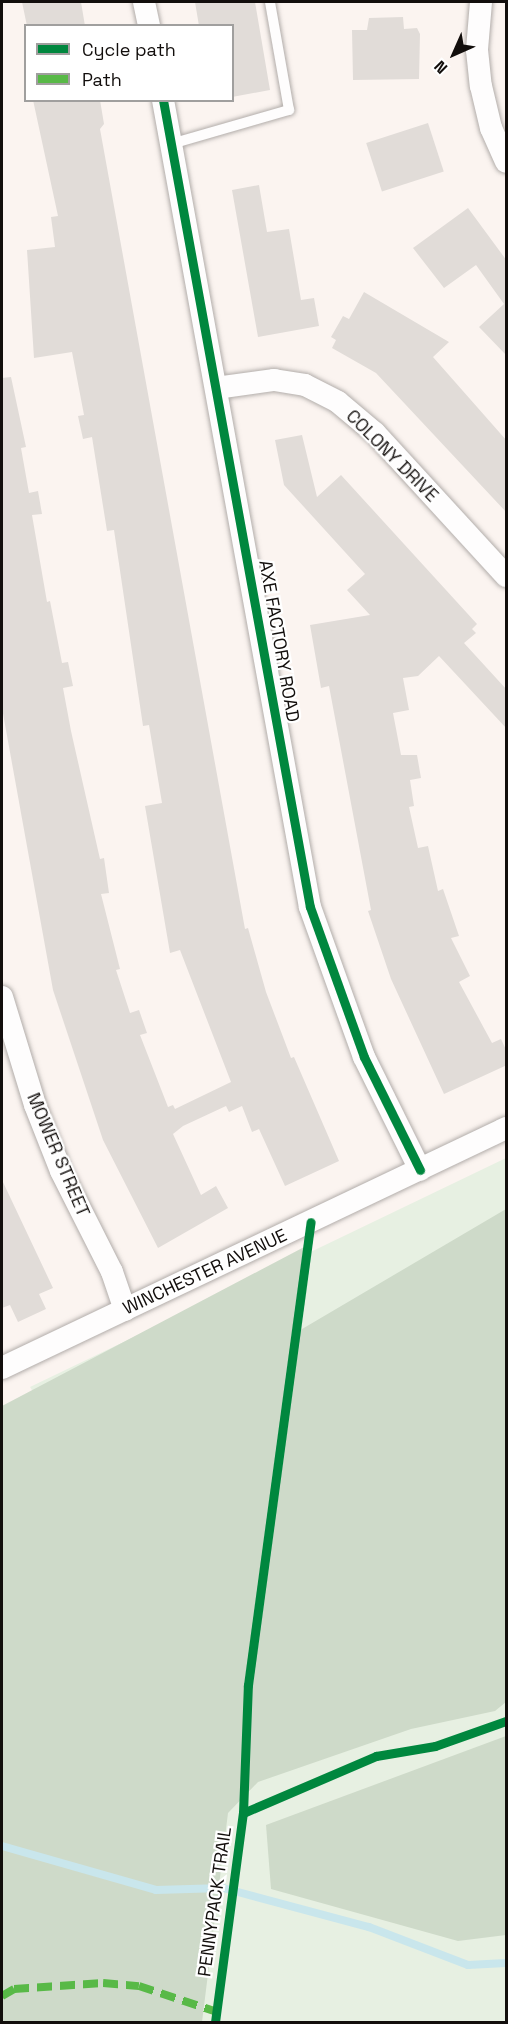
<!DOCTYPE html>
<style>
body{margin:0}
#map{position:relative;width:508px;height:2024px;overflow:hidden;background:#fbf4f0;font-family:"Space Grotesk",sans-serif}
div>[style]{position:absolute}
.green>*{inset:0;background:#e7f0e2}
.forest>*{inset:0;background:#cedac9}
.stream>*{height:8px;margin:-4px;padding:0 4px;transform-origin:4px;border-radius:4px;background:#c9e6ec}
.building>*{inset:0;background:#e1dcd8;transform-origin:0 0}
.roads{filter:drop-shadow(0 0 2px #b2adaa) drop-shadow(0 0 2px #b2adaa)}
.lane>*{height:10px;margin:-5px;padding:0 5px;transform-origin:5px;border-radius:5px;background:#fefdfd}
.street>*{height:22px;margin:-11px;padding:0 11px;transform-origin:11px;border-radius:11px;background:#fefdfd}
.quiet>*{height:8px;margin-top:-4px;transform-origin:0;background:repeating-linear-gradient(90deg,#58b947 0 15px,transparent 0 23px)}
.cycleway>*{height:9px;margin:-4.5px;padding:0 4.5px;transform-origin:4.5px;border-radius:4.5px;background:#00873e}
span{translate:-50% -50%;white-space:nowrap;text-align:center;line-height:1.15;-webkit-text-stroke:4.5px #fff;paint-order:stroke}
.street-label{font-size:18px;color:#120e0c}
.frame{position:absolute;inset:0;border:3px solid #120e0c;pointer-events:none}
.legend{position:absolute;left:24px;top:24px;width:210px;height:78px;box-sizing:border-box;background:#fff;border:2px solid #a09f9e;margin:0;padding:8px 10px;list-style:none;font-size:18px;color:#120e0c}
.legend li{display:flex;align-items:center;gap:12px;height:30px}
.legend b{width:30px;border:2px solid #a09f9e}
.north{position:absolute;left:424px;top:24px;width:60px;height:60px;-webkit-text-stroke:4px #fff;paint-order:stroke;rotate:225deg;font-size:16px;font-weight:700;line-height:24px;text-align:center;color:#120e0c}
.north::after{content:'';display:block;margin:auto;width:21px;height:27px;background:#120e0c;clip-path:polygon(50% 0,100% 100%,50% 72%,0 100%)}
</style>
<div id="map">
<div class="green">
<i style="clip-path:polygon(506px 1158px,506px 2022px,2px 2022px,37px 1398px,30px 1387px)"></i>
</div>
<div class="forest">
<i style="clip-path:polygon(506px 1209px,506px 1702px,495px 1711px,411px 1729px,258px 1782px,228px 1813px,202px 2022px,2px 2022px,2px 1406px,308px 1245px,297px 1332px)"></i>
<i style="clip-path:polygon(506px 1736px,506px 1935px,458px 1941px,271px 1889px,266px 1825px)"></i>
</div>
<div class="stream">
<i style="left:2px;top:1846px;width:160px;rotate:15.9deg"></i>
<i style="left:156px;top:1890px;width:67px;rotate:-1.7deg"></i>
<i style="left:223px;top:1888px;width:151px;rotate:15deg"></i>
<i style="left:369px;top:1927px;width:106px;rotate:21deg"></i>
<i style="left:468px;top:1965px;width:38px;rotate:-3deg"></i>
</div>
<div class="building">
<i style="clip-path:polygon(22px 2px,81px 2px,85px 26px,27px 26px)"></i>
<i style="clip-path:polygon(195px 2px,255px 2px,270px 90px,232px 97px,232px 26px,199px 26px)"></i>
<i style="clip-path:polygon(403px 17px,404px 29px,417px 28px,420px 34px,419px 79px,353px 80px,352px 30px,367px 30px,369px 18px)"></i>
<i style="clip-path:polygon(33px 100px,100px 100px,104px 124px,100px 129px,245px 929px,248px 928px,266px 992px,291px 1058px,294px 1057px,339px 1161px,285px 1186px,259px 1129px,252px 1132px,242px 1106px,229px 1112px,226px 1106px,183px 1126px,173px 1134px,201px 1195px,216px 1186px,228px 1208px,158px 1248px,103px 1140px,53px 990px,2px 708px,2px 378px,11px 377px,26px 447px,21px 448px,29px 493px,38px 491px,42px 514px,32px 515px,47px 602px,50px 601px,62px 663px,68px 662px,73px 686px,63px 688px,71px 731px,100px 859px,104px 858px,109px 893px,101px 894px,120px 969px,116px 970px,130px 1013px,139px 1010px,147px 1033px,140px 1035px,168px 1107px,173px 1105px,175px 1109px,231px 1082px,180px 950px,170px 953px,145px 806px,162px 803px,149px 725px,143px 726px,114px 530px,107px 531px,92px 437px,83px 439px,78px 416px,84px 415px,72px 352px,34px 358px,27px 250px,55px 247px,51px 217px,58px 216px)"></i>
<i style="left:428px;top:123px;width:51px;height:65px;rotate:72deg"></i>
<i style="clip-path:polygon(259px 185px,267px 232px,289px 229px,301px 300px,314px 298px,319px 326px,258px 337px,232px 190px)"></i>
<i style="clip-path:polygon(468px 208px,507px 261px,507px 356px,479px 327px,504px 304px,476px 265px,444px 288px,413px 248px)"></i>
<i style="clip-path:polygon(364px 292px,449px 342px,433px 357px,507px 441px,507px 513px,376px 373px,332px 348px,336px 340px,331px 337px,343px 316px,349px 319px)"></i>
<i style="clip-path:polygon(302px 435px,317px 497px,341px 475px,477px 624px,472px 629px,476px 633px,464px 643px,507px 690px,507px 729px,439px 656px,418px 676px,403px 678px,409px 710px,393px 713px,401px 755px,417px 755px,421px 778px,410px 780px,414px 806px,409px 807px,418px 848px,428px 846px,438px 891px,443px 889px,459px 936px,451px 938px,470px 976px,459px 982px,492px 1043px,501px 1039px,507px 1052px,507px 1065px,444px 1094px,391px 979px,368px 911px,371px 910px,329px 686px,321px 688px,310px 625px,370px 615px,347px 590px,365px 574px,284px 485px,275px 440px)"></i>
<i style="clip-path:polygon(2px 1180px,53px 1288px,39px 1294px,46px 1309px,18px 1322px,10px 1305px,2px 1308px)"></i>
</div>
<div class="roads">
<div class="lane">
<i style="left:171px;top:144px;width:123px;rotate:-16.1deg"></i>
<i style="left:289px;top:110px;width:110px;rotate:-100deg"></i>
</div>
<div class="street">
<i style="left:144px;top:2px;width:25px;rotate:78deg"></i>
<i style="left:481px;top:2px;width:48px;rotate:94.8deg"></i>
<i style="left:477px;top:50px;width:36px;rotate:84deg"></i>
<i style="left:481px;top:86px;width:43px;rotate:76.6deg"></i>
<i style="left:491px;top:128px;width:37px;rotate:66deg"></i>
<i style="left:163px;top:100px;width:820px;rotate:79.68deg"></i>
<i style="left:310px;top:907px;width:159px;rotate:70.2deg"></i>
<i style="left:364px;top:1057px;width:126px;rotate:63.6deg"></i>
<i style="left:216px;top:388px;width:59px;rotate:-7.9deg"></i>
<i style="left:274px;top:380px;width:31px;rotate:9deg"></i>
<i style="left:305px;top:385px;width:37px;rotate:27deg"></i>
<i style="left:338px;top:402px;width:48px;rotate:40deg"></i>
<i style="left:375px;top:433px;width:194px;rotate:47.5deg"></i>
<i style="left:2px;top:997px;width:113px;rotate:73deg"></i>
<i style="left:35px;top:1105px;width:71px;rotate:68.5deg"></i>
<i style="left:61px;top:1171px;width:113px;rotate:63.2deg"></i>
<i style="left:112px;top:1272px;width:40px;rotate:71.1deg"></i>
<i style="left:2px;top:1368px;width:558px;rotate:-25.46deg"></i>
</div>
</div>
<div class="quiet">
<i style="left:2px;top:1996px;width:14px;rotate:-30deg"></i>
<i style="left:14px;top:1989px;width:89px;rotate:-3.9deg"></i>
<i style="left:103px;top:1983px;width:36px;rotate:5deg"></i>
<i style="left:139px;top:1986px;width:82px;rotate:18.4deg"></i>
</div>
<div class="cycleway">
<i style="left:163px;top:100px;width:820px;rotate:79.68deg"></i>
<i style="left:310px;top:907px;width:159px;rotate:70.2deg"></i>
<i style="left:364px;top:1057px;width:126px;rotate:63.6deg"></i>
<i style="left:243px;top:1813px;width:145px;rotate:-23.2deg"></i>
<i style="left:376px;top:1756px;width:60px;rotate:-9.6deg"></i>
<i style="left:435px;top:1746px;width:75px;rotate:-19.4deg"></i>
<i style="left:215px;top:2022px;width:211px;rotate:-82.4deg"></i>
<i style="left:243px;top:1813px;width:128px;rotate:-87.8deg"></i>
<i style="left:248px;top:1685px;width:467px;rotate:-82.3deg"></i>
</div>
<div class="street-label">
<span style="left:392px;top:456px;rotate:45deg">COLONY DRIVE</span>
<span style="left:279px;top:641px;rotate:80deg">AXE FACTORY ROAD</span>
<span style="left:58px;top:1155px;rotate:67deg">MOWER STREET</span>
<span style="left:205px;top:1272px;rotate:-25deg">WINCHESTER AVENUE</span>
<span style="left:215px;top:1902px;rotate:-82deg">PENNYPACK TRAIL</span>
</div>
<div class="frame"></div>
<ul class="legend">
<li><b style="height:8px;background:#00873e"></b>Cycle path</li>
<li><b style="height:8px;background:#58b947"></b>Path</li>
</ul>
<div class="north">N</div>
</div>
